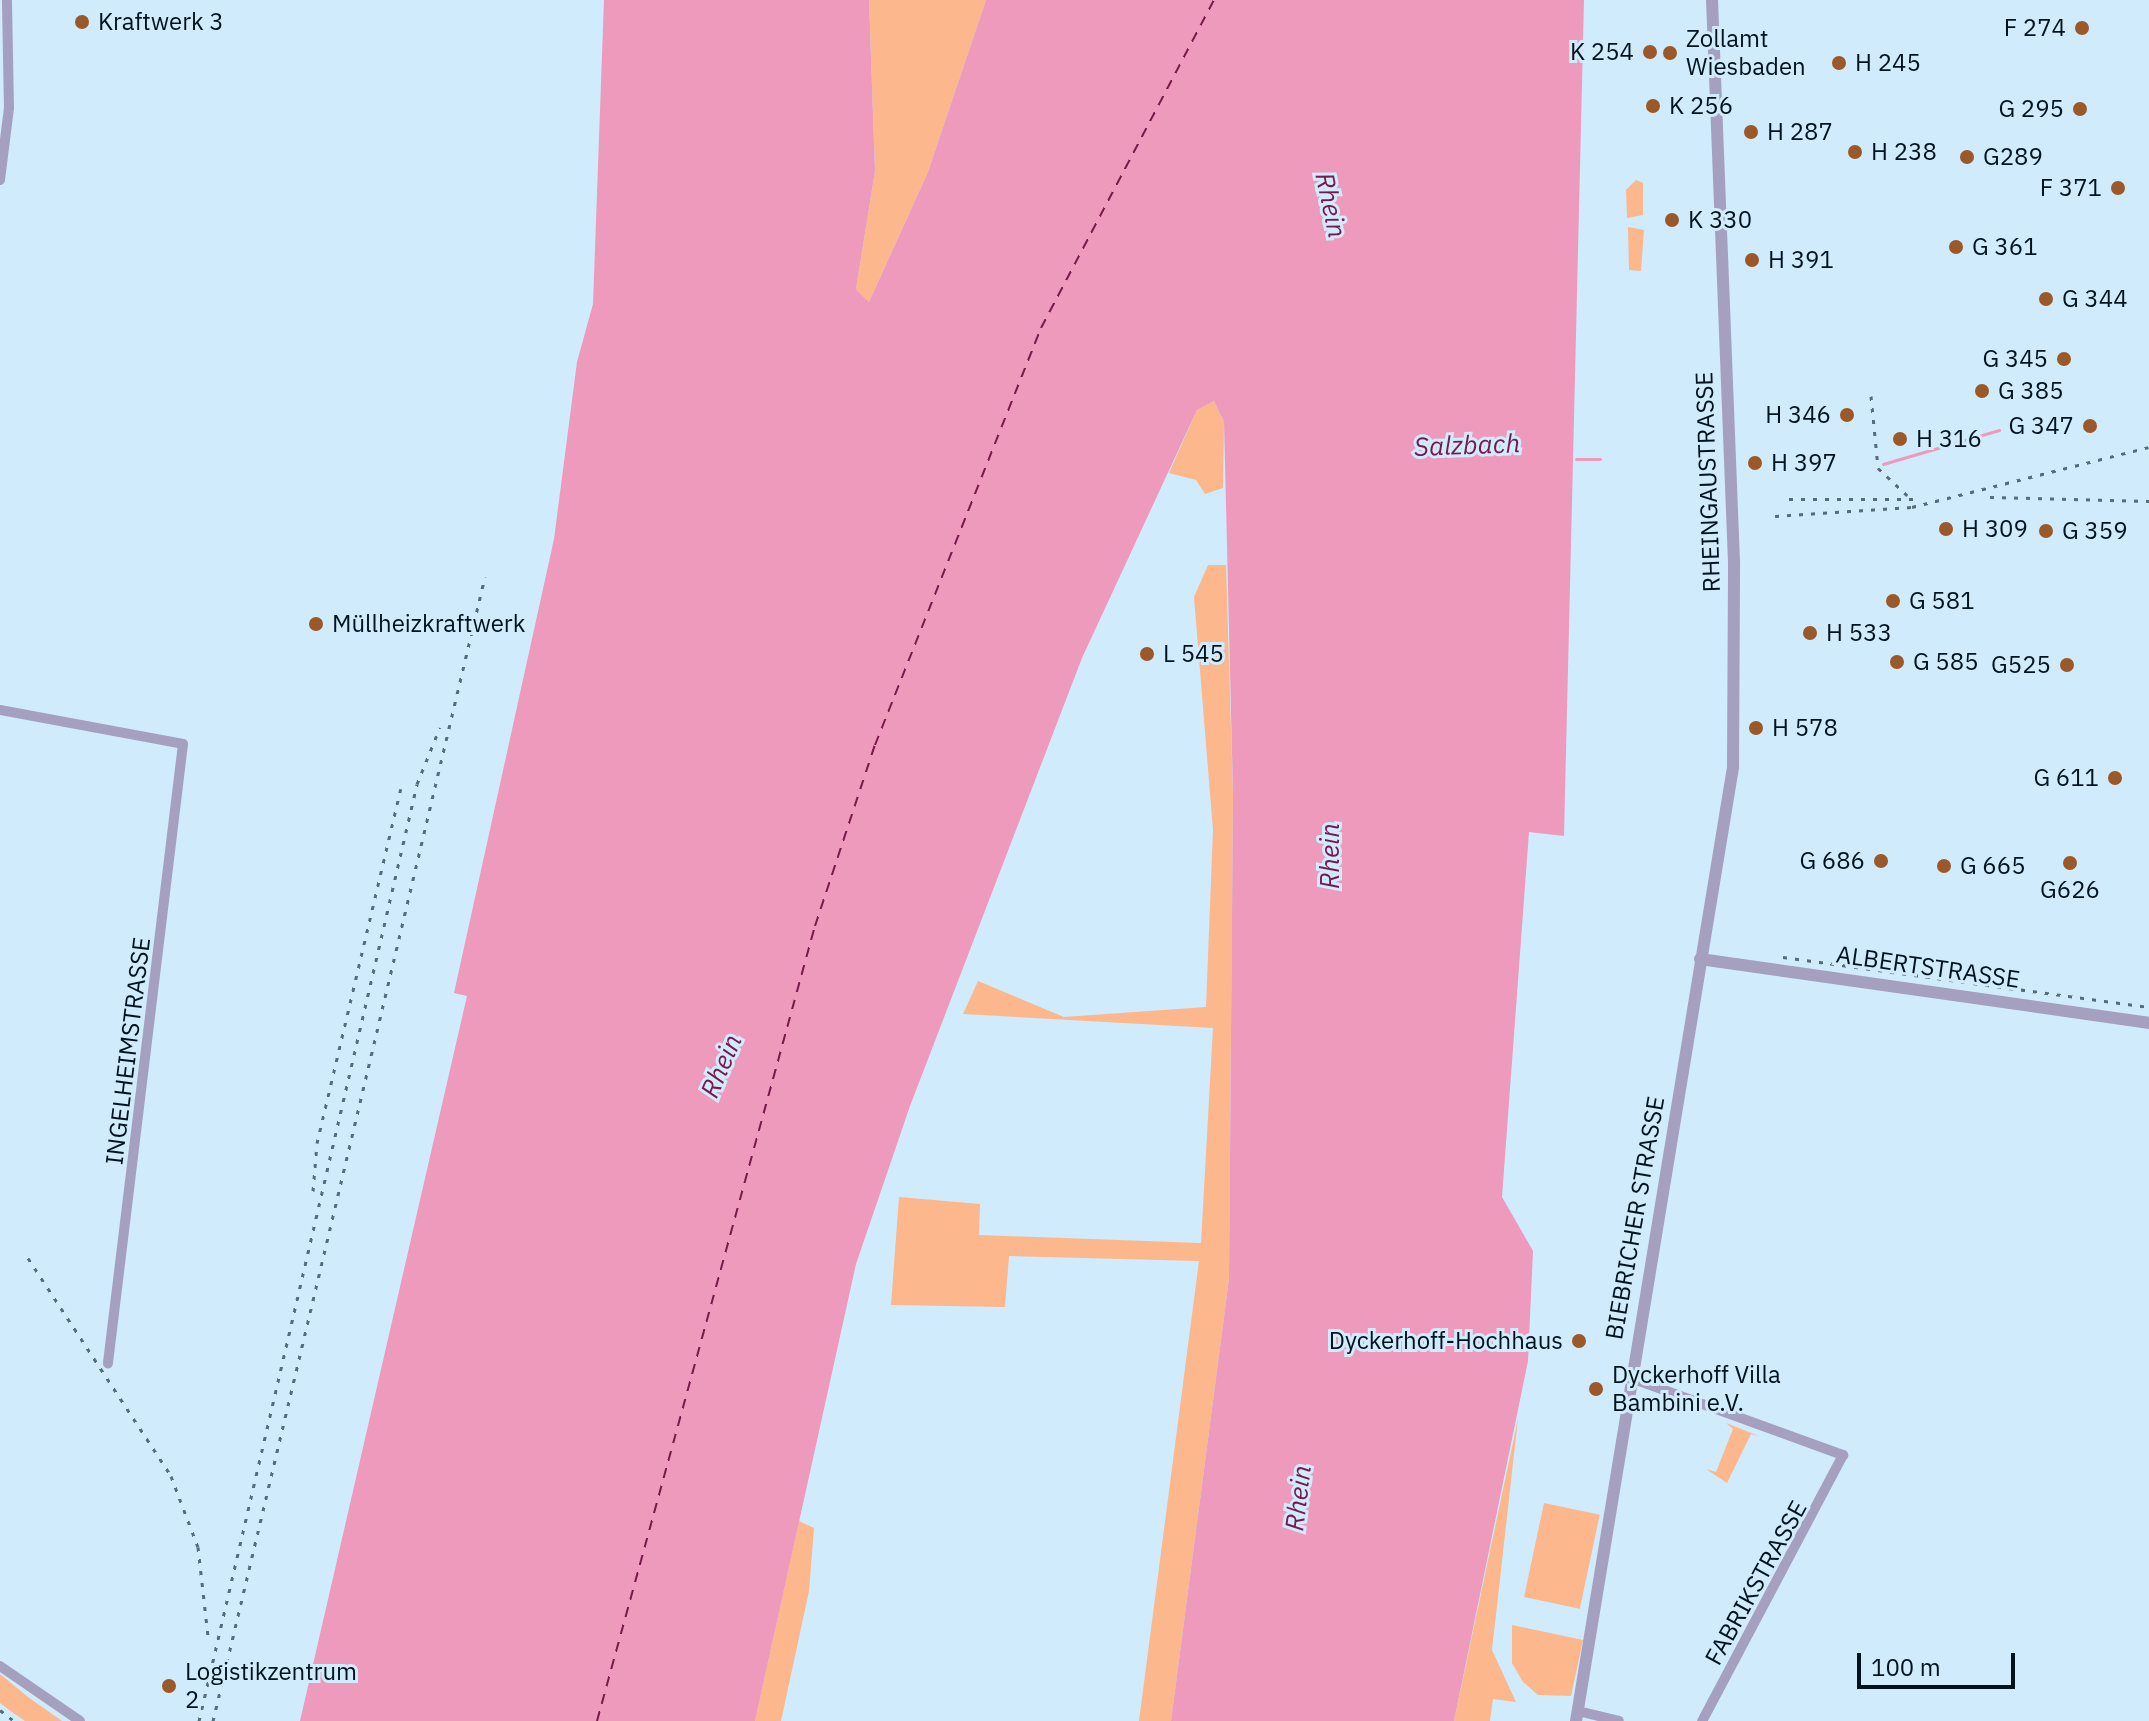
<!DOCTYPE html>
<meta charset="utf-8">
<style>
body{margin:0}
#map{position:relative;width:2149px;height:1721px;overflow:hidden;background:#cfebfc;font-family:"IBM Plex Sans",sans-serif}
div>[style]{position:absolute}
.green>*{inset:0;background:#fcb78c;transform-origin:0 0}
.water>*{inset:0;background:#ed9abd}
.stream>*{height:3px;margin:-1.5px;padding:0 1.5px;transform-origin:1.5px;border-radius:1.5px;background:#ed9abd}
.ferry>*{height:2px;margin-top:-1px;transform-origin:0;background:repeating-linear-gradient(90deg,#78184b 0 10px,transparent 0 18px)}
.minor>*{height:10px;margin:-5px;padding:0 5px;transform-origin:5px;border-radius:5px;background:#a59fc0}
.tertiary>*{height:12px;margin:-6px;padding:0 6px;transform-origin:6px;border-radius:6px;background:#a59fc0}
.rail>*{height:3px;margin-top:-1.5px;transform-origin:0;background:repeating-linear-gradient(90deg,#556c79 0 4px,transparent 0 12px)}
.dots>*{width:22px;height:22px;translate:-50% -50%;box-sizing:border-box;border:4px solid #cfebfc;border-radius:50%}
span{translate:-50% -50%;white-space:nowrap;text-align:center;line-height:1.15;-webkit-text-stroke:6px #cfebfc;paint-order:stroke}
.poi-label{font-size:24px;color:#00121d}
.left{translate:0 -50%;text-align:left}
.right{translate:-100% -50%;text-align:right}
.street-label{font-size:24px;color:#00121d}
.water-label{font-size:26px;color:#78184b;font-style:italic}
.scale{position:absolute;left:1857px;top:1653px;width:158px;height:36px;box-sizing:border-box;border:4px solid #00121d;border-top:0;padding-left:10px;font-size:24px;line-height:28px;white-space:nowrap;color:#00121d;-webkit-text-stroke:6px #cfebfc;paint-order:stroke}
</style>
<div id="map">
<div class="green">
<i style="clip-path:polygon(869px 0,986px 0,928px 172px,869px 302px,856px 289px,875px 171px)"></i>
<i style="clip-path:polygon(1636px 180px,1643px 183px,1643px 215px,1627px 218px,1626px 190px)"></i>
<i style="clip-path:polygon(1628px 227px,1644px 230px,1641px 271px,1629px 270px)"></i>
<i style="clip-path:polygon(1214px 401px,1224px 422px,1223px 488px,1205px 494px,1196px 480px,1169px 473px,1197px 410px)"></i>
<i style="clip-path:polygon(1208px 565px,1226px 565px,1233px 794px,1229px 1279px,1171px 1721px,1139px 1721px,1199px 1261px,1009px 1256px,1005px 1307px,891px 1305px,899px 1197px,980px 1204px,979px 1235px,1201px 1243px,1213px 1028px,963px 1014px,978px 981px,1064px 1017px,1206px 1007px,1213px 830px,1194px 597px)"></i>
<i style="clip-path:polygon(1518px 1419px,1492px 1650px,1516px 1702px,1493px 1699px,1490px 1721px,1454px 1721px)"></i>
<i style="clip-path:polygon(1726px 1423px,1759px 1436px,1751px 1434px,1727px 1483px,1706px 1469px,1716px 1472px,1733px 1429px)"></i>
<i style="left:1544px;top:1503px;width:57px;height:96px;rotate:12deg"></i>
<i style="clip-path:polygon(799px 1521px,814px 1528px,809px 1591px,781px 1721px,755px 1721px)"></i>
<i style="clip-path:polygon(1512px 1625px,1583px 1640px,1571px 1696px,1538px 1695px,1523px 1682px,1512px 1663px)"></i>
<i style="clip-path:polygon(0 1674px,28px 1697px,62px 1721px,25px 1721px,12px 1712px,0 1703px)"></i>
</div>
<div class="water">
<i style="clip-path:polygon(604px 0,869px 0,875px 171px,856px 289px,869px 302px,928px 172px,986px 0,1584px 0,1564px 836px,1529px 832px,1502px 1197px,1533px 1251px,1528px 1361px,1454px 1721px,1171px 1721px,1229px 1279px,1233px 794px,1224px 422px,1214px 401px,1197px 410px,1082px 658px,910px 1106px,856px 1264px,755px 1721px,300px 1721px,467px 996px,454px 993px,554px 539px,577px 362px,593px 304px)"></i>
</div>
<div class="stream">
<i style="left:1576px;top:459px;width:24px"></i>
<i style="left:1883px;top:464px;width:121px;rotate:-16.3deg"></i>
</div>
<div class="ferry">
<i style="left:597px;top:1721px;width:824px;rotate:-74.67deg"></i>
<i style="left:815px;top:926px;width:191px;rotate:-71.7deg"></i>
<i style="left:875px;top:745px;width:449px;rotate:-68.3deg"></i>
<i style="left:1041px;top:328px;width:371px;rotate:-62.2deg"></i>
</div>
<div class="minor">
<i style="left:0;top:180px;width:73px;rotate:-82.9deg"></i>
<i style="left:9px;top:108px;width:108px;rotate:-91.1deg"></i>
<i style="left:0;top:710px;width:186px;rotate:10.5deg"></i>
<i style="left:183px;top:744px;width:624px;rotate:96.91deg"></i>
<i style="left:1631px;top:1378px;width:226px;rotate:20deg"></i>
<i style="left:1843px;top:1455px;width:301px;rotate:117.9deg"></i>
<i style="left:0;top:1666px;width:97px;rotate:34.5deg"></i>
<i style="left:1578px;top:1711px;width:42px;rotate:13.7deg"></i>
</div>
<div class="tertiary">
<i style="left:1700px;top:959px;width:454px;rotate:8.1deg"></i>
<i style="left:1576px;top:1721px;width:967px;rotate:-80.65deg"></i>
<i style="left:1733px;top:767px;width:205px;rotate:-89.7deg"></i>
<i style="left:1734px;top:562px;width:562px;rotate:-92.24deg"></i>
</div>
<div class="rail">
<i style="left:1871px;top:396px;width:72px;rotate:84.4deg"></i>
<i style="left:1878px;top:468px;width:40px;rotate:43deg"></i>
<i style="left:1990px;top:497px;width:159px;rotate:1.4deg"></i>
<i style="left:1789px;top:499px;width:129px"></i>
<i style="left:1775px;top:516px;width:137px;rotate:-3.8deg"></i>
<i style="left:1912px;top:507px;width:244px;rotate:-14.2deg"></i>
<i style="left:1783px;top:957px;width:369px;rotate:7.8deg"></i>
<i style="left:313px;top:1191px;width:48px;rotate:-85.2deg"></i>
<i style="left:317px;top:1143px;width:364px;rotate:-76.7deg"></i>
<i style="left:28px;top:1258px;width:261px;rotate:56.7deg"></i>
<i style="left:171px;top:1476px;width:76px;rotate:69.2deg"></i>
<i style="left:198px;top:1547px;width:90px;rotate:83.6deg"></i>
<i style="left:0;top:1710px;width:18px;rotate:38deg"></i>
<i style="left:199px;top:1721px;width:962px;rotate:-76.9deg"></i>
<i style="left:417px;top:784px;width:61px;rotate:-68deg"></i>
<i style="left:213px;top:1721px;width:1176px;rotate:-76.63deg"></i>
</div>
<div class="dots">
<i style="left:82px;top:22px;background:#9b5828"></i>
<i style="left:2082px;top:28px;background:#9b5828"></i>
<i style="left:1650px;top:52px;background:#9b5828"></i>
<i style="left:1670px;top:53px;background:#9b5828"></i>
<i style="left:1839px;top:63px;background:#9b5828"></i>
<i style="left:1653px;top:106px;background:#9b5828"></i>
<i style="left:2080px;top:109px;background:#9b5828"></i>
<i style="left:1751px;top:132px;background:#9b5828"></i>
<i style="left:1855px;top:152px;background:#9b5828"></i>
<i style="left:1967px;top:157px;background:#9b5828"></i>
<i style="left:2118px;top:188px;background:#9b5828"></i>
<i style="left:1672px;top:220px;background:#9b5828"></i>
<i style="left:1956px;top:247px;background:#9b5828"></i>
<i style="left:1752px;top:260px;background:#9b5828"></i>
<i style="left:2046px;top:299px;background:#9b5828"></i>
<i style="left:2064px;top:359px;background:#9b5828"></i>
<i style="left:1982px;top:391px;background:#9b5828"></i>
<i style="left:1847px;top:415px;background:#9b5828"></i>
<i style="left:2090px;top:426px;background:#9b5828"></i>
<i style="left:1900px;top:439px;background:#9b5828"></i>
<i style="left:1755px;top:463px;background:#9b5828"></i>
<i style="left:1946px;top:529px;background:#9b5828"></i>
<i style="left:2046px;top:531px;background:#9b5828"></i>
<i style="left:1893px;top:601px;background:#9b5828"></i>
<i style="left:316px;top:624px;background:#9b5828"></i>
<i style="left:1810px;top:633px;background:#9b5828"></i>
<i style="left:1147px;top:654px;background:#9b5828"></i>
<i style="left:1897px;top:662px;background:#9b5828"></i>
<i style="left:2067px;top:665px;background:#9b5828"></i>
<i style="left:1756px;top:728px;background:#9b5828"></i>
<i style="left:2115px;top:778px;background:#9b5828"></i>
<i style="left:1881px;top:861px;background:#9b5828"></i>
<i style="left:2070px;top:863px;background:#9b5828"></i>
<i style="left:1944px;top:866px;background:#9b5828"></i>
<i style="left:1579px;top:1341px;background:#9b5828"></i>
<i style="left:1596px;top:1389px;background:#9b5828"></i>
<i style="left:169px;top:1686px;background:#9b5828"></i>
</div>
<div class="poi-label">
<span class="left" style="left:98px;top:22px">Kraftwerk 3</span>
<span class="right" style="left:2066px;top:28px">F 274</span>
<span class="left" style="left:1686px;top:53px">Zollamt<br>Wiesbaden</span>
<span class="right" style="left:1634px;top:52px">K 254</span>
<span class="left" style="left:1855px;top:63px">H 245</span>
<span class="left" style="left:1669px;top:106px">K 256</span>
<span class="right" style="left:2064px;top:109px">G 295</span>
<span class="left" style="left:1767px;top:132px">H 287</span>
<span class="left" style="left:1871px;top:152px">H 238</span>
<span class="left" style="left:1983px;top:157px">G289</span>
<span class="right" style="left:2102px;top:188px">F 371</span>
<span class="left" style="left:1688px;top:220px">K 330</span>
<span class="left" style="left:1972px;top:247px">G 361</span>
<span class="left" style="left:1768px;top:260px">H 391</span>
<span class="left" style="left:2062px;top:299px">G 344</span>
<span class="right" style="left:2048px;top:359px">G 345</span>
<span class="left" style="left:1998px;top:391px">G 385</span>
<span class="right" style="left:1831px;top:415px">H 346</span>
<span class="right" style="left:2074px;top:426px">G 347</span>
<span class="left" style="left:1916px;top:439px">H 316</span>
<span class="left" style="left:1771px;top:463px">H 397</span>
<span class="left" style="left:1962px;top:529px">H 309</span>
<span class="left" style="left:2062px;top:531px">G 359</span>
<span class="left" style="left:1909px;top:601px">G 581</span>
<span class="left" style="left:332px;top:624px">Müllheizkraftwerk</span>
<span class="left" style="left:1826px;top:633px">H 533</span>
<span class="left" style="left:1163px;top:654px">L 545</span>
<span class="left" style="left:1913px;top:662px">G 585</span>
<span class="right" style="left:2051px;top:665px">G525</span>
<span class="left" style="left:1772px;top:728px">H 578</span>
<span class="right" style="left:2099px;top:778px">G 611</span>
<span class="right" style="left:1865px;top:861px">G 686</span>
<span class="left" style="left:1960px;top:866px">G 665</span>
<span style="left:2070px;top:890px">G626</span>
<span class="right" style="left:1563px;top:1341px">Dyckerhoff-Hochhaus</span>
<span class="left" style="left:1612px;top:1389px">Dyckerhoff Villa<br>Bambini e.V.</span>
<span class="left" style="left:185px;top:1686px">Logistikzentrum<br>2</span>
</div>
<div class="street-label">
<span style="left:1708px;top:482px;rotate:-92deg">RHEINGAUSTRASSE</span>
<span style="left:1928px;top:967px;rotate:8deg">ALBERTSTRASSE</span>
<span style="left:128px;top:1051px;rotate:-83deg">INGELHEIMSTRASSE</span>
<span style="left:1635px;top:1218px;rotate:-80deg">BIEBRICHER STRASSE</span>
<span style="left:1756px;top:1583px;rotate:-61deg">FABRIKSTRASSE</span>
</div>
<div class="water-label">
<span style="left:1331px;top:205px;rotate:78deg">Rhein</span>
<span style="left:1467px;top:445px;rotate:-2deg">Salzbach</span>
<span style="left:1330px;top:856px;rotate:-90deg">Rhein</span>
<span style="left:721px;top:1066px;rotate:-67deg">Rhein</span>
<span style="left:1298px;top:1498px;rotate:-83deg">Rhein</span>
</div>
<div class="scale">100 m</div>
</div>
